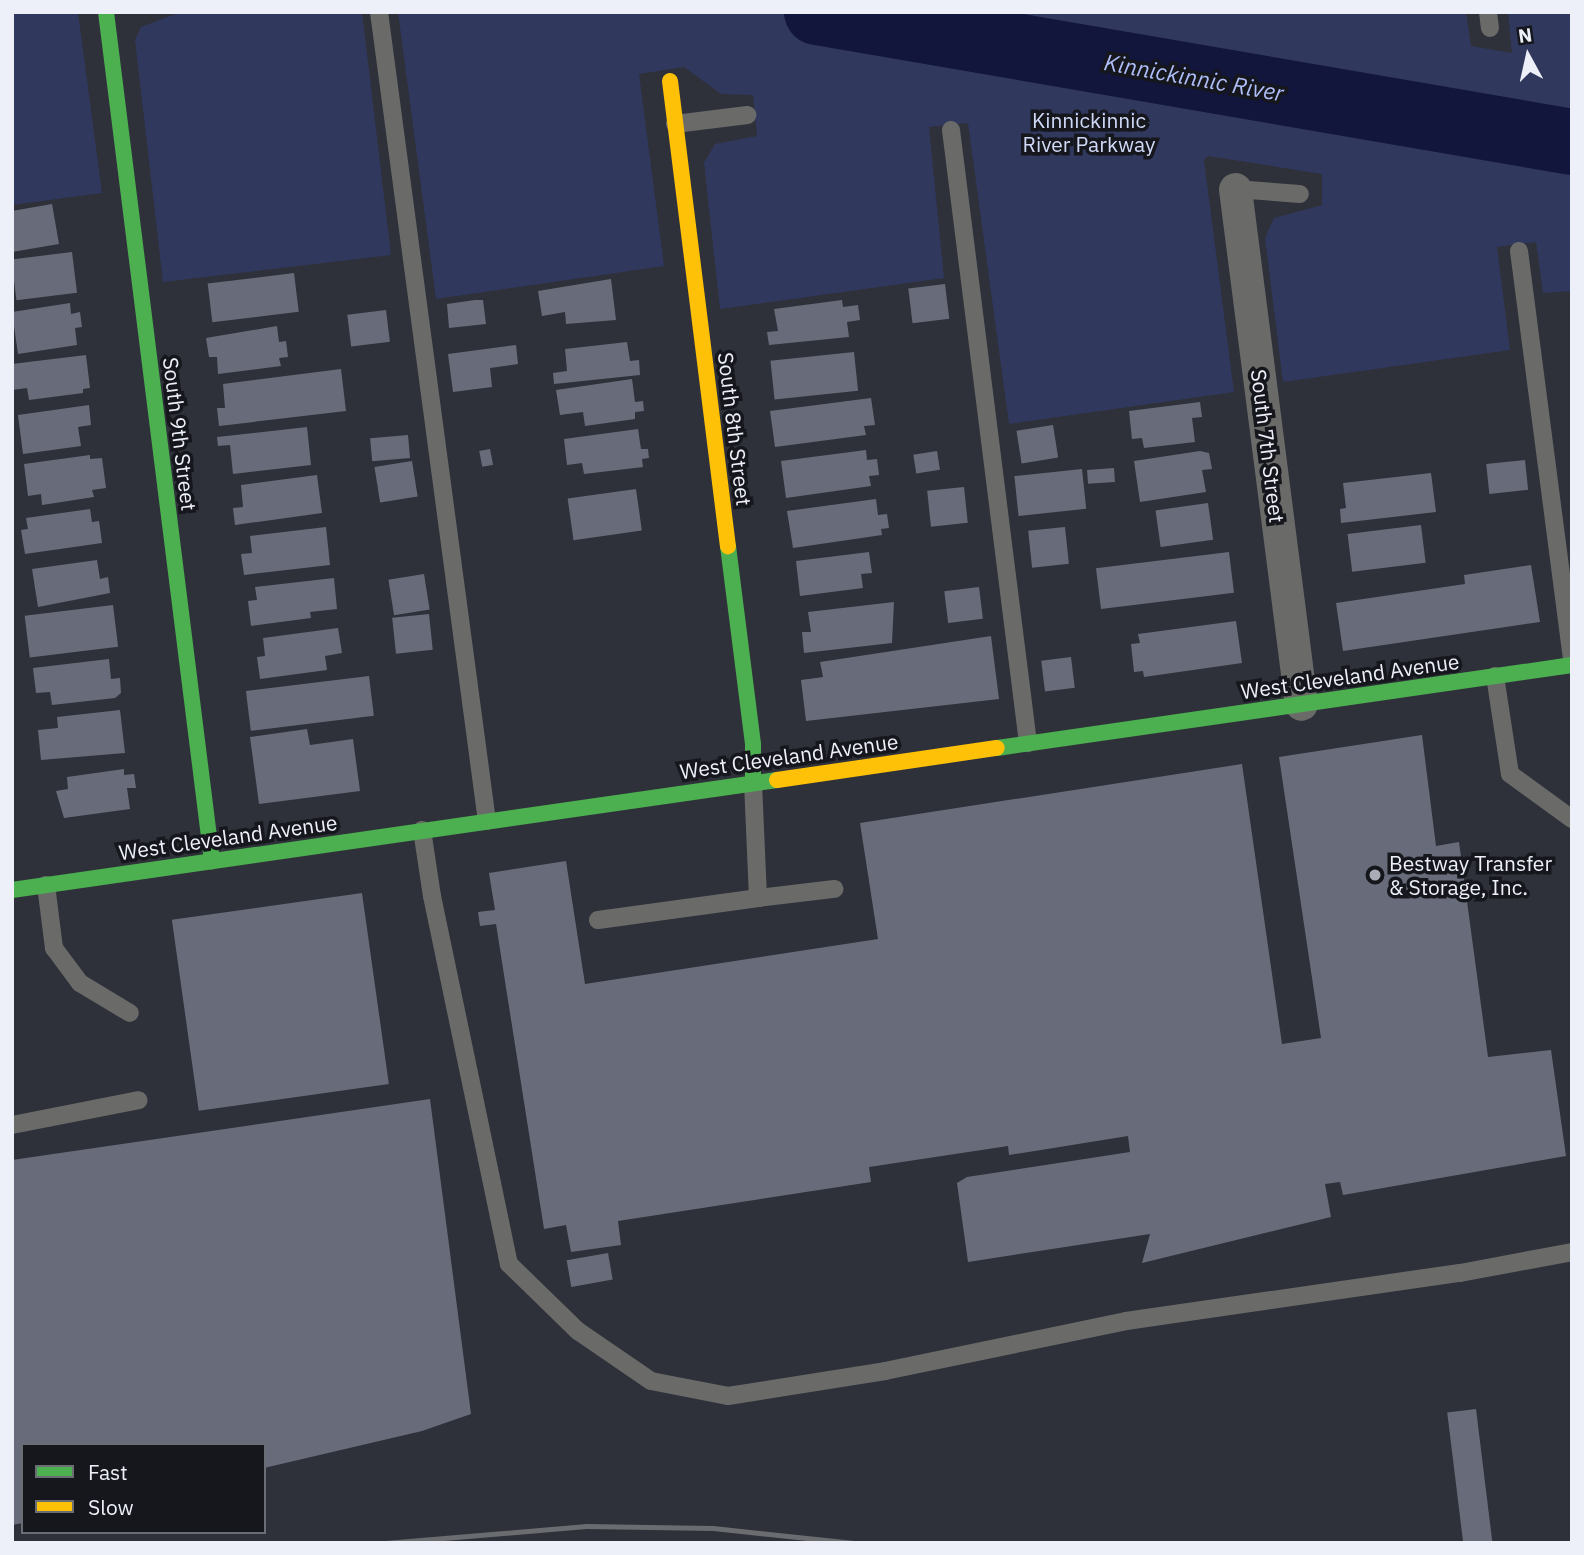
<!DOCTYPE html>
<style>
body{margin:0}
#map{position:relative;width:1584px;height:1555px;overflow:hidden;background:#2e3139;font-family:"IBM Plex Sans",sans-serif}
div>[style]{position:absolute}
.green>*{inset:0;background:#31385d}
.river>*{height:66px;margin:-33px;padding:0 33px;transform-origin:33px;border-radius:33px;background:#13163c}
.building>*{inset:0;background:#686c7a;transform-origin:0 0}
.lane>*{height:18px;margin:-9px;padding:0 9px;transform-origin:9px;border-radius:9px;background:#6a6b69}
.street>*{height:33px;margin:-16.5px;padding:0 16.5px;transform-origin:16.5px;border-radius:16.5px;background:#6a6b69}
.fast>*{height:16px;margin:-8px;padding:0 8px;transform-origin:8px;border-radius:8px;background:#4caf50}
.slow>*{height:16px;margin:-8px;padding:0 8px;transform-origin:8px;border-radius:8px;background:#ffc107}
.rail>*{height:5px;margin:-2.5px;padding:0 2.5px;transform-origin:2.5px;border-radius:2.5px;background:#6a6c6f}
.dots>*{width:19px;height:19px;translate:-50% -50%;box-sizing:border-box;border:4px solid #15171d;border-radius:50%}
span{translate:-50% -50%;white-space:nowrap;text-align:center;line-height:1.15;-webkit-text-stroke:7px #15171d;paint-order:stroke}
.park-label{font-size:21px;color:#d1d9f8}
.street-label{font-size:21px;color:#edeff9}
.poi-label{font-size:21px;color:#edeff9}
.left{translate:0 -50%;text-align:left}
.water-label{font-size:23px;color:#afbdf9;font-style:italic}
.frame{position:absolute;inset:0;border:14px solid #edeff9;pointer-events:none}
.legend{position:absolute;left:21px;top:1443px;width:245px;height:91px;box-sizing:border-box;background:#15171d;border:2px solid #6b6d75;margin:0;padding:9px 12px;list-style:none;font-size:21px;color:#edeff9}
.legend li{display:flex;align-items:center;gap:14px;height:35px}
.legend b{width:35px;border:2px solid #6b6d75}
.north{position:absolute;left:1493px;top:21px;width:70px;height:70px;-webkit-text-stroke:5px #15171d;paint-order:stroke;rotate:352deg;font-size:19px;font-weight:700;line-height:28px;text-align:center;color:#edeff9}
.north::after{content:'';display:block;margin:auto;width:24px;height:32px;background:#edeff9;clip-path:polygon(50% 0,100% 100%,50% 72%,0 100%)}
</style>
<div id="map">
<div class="green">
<i style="clip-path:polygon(12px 12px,78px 12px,102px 193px,12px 205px)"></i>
<i style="clip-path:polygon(181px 12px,362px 12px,391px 255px,163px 282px,135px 40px,141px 27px)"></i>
<i style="clip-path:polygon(398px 12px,1466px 12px,1471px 46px,1512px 53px,1508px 12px,1572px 12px,1572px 291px,1543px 293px,1536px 242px,1497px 247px,1510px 350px,1283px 382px,1265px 238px,1274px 218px,1322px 205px,1322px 174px,1208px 156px,1204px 160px,1234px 392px,1009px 424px,968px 123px,929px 127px,944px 278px,720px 309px,704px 163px,715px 144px,757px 136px,753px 95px,721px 94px,684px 67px,639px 74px,664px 266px,436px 299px)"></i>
</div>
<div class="river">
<i style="left:817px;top:12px;width:766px;rotate:9.77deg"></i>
</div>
<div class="building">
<i style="clip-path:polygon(52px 204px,59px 244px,12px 252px,12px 211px)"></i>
<i style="left:72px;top:252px;width:41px;height:61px;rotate:83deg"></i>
<i style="left:294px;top:273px;width:39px;height:87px;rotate:83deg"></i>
<i style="clip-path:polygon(611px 279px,616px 320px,566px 324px,565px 312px,542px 316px,538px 291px)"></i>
<i style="left:945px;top:284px;width:35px;height:37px;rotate:83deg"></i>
<i style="clip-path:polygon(475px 300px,483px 300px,486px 324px,449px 328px,447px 304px)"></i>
<i style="clip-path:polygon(842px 300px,843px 307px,858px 305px,860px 320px,847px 322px,849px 337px,769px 345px,767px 332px,778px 331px,774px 309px)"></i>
<i style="clip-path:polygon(70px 303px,71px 314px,80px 312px,82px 327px,75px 328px,77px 345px,18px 354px,12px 312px)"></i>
<i style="left:386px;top:310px;width:32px;height:39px;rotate:83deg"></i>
<i style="clip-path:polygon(277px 326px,279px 342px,286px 341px,288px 357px,279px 358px,281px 366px,218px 374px,217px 357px,209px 357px,206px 338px)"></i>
<i style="clip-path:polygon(627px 342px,630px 361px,639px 360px,640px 375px,554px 384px,553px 373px,567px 371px,565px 349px)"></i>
<i style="clip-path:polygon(516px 345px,518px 364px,490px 368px,492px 387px,453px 392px,448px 354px)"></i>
<i style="left:854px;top:352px;width:39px;height:84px;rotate:84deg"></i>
<i style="clip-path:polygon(86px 355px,90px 388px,83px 389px,83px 393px,29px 400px,27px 388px,12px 390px,12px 364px)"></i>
<i style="clip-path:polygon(341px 369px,346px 411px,219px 426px,217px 408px,225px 408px,223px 384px)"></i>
<i style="clip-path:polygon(632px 379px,635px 402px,643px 401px,644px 411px,635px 412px,635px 419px,585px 426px,583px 412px,560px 415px,556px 390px)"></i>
<i style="clip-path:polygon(871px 398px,875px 425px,864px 426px,866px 435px,775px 447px,770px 411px)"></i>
<i style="clip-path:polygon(1200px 402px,1202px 417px,1192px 418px,1195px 442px,1144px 448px,1142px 438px,1132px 439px,1129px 411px)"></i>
<i style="clip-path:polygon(89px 405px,91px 425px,78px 427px,81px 446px,23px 454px,18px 415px)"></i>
<i style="left:1053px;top:425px;width:33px;height:37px;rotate:81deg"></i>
<i style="clip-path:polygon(307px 427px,311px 465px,233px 474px,230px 445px,218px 446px,217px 437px)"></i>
<i style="clip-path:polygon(638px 429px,641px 449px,648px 449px,649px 458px,642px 459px,643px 467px,584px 474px,582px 463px,567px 465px,564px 439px)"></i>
<i style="left:408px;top:435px;width:23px;height:38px;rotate:85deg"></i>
<i style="left:490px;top:449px;width:16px;height:11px;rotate:79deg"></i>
<i style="clip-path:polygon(866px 450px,867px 460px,877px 459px,879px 475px,869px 476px,871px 486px,786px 498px,781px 461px)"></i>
<i style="left:937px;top:451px;width:19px;height:24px;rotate:81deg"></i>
<i style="clip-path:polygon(1200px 451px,1209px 453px,1212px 469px,1202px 470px,1206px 492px,1140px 502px,1134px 461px)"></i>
<i style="clip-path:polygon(90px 455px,90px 459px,102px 458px,106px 488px,92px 490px,94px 497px,42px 505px,41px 494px,28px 496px,24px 464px)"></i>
<i style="left:1525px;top:460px;width:30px;height:39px;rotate:84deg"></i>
<i style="left:412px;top:461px;width:36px;height:38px;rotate:81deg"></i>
<i style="left:1114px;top:468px;width:14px;height:27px;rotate:86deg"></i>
<i style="left:1082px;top:469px;width:40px;height:68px;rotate:84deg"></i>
<i style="clip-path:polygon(1431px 473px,1436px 512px,1341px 523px,1340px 509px,1346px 508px,1343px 483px)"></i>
<i style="clip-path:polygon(317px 475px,322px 513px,235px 525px,233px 508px,243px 507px,241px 485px)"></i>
<i style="left:964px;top:487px;width:36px;height:37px;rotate:84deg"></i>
<i style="left:636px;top:489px;width:42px;height:69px;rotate:82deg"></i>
<i style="clip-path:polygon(876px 499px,878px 515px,887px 514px,889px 528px,881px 529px,882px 535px,793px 548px,787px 511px)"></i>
<i style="left:1208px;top:503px;width:37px;height:53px;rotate:82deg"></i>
<i style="clip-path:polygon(90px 509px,92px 522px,99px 521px,102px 543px,25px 554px,21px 530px,28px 529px,26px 518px)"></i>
<i style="left:1421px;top:525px;width:38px;height:74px;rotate:83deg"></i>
<i style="clip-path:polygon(326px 527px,330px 565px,244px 575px,241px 554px,252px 553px,250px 536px)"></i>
<i style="left:1065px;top:527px;width:37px;height:37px;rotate:84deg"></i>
<i style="clip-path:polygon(869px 552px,872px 573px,861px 574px,863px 588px,800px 596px,796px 561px)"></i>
<i style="left:1229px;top:552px;width:41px;height:134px;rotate:83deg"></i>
<i style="clip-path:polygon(97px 560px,100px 579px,108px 577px,110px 593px,38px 607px,32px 569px)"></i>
<i style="clip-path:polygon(1531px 565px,1540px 622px,1343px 651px,1336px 603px,1465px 584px,1464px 575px)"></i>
<i style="left:424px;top:574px;width:36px;height:36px;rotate:81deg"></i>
<i style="clip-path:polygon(334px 578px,337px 609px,310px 612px,311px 618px,251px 626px,248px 601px,257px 600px,255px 587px)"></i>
<i style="left:979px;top:587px;width:32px;height:35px;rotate:83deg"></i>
<i style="clip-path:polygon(894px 602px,892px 643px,804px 653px,802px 632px,811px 632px,808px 612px)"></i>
<i style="left:113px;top:605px;width:42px;height:89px;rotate:83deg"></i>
<i style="left:429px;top:614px;width:36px;height:37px;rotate:84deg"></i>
<i style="clip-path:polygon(1236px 621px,1242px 663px,1144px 677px,1143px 671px,1134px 672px,1131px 644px,1140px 643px,1138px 634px)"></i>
<i style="clip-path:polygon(338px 628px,342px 653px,325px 656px,327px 670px,260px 679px,257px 657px,265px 656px,263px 638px)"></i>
<i style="clip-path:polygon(991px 636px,999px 699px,806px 721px,801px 680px,823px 677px,820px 662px)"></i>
<i style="left:1071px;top:657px;width:31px;height:30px;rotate:83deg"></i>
<i style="clip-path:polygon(109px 659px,111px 679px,120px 678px,121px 693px,115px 698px,52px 705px,50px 692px,36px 693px,33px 668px)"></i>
<i style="left:369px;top:676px;width:40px;height:124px;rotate:83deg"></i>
<i style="clip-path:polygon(120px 710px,125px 753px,41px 760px,38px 730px,58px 728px,57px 717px)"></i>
<i style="clip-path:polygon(307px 729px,310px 745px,353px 739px,360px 791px,259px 804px,250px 737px)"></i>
<i style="clip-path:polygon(1422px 735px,1436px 846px,1459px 842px,1488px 1057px,1551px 1050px,1566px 1156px,1343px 1195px,1340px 1182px,1325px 1184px,1331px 1217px,1142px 1263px,1150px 1234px,968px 1262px,957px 1183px,967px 1177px,1130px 1152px,1128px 1136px,1009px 1155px,1008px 1146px,869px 1167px,871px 1182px,618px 1221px,621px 1245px,571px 1252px,566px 1225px,544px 1229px,496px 924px,480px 926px,478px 912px,495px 910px,489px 873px,566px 861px,585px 984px,878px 939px,860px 823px,1242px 764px,1282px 1044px,1321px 1038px,1279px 757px)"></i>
<i style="clip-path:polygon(124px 769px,124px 775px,134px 774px,136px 788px,127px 788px,130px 809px,64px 818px,56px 791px,68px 789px,67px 777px)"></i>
<i style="left:362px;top:893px;width:193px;height:192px;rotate:82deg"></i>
<i style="clip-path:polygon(430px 1099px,471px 1414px,422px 1431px,264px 1468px,264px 1445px,23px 1445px,23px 1523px,12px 1525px,12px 1160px)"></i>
<i style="left:608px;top:1253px;width:27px;height:42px;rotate:80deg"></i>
<i style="left:1476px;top:1409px;width:135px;height:29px;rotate:83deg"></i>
</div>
<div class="lane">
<i style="left:379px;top:12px;width:816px;rotate:82.4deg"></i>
<i style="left:1488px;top:12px;width:16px;rotate:83deg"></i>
<i style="left:675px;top:124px;width:73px;rotate:-7.1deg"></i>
<i style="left:951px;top:130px;width:618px;rotate:82.84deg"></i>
<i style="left:1235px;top:189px;width:65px;rotate:4.4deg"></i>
<i style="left:1519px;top:251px;width:411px;rotate:82.6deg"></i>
<i style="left:1495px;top:676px;width:99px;rotate:81.3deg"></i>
<i style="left:1510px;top:774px;width:77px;rotate:36deg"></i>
<i style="left:753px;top:783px;width:115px;rotate:87.5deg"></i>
<i style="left:758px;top:898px;width:77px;rotate:-6.8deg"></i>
<i style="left:422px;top:830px;width:67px;rotate:81.4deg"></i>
<i style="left:432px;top:896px;width:376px;rotate:78.2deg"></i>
<i style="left:509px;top:1264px;width:96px;rotate:44.2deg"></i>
<i style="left:578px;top:1331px;width:88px;rotate:34.4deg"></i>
<i style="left:651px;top:1381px;width:78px;rotate:11deg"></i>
<i style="left:728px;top:1396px;width:159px;rotate:-9deg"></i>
<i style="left:885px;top:1371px;width:246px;rotate:-11.7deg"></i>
<i style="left:1126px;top:1321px;width:337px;rotate:-8.2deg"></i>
<i style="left:1460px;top:1273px;width:114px;rotate:-10.6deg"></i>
<i style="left:46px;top:885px;width:64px;rotate:82.8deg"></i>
<i style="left:54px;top:948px;width:44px;rotate:53.4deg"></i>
<i style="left:80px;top:983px;width:58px;rotate:31deg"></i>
<i style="left:598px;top:920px;width:162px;rotate:-7.8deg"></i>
<i style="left:12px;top:1125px;width:129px;rotate:-11.1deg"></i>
</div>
<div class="street">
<i style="left:1235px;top:189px;width:519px;rotate:82.7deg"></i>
</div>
<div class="fast">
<i style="left:106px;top:12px;width:856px;rotate:82.88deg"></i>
<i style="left:728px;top:546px;width:201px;rotate:82.8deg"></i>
<i style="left:753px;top:745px;width:38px;rotate:90deg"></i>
<i style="left:997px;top:748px;width:581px;rotate:-8.21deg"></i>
<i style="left:12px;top:890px;width:773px;rotate:-8.18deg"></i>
</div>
<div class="slow">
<i style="left:670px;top:81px;width:469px;rotate:82.9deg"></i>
<i style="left:777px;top:780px;width:222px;rotate:-8.3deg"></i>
</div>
<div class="rail">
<i style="left:385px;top:1543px;width:202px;rotate:-4.8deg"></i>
<i style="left:586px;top:1526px;width:127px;rotate:0.9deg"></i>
<i style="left:713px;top:1528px;width:142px;rotate:6.1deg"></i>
</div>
<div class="dots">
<i style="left:1375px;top:875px;background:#aaacb6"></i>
</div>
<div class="park-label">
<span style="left:1089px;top:132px">Kinnickinnic<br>River Parkway</span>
</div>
<div class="street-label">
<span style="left:735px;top:429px;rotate:83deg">South 8th Street</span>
<span style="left:180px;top:434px;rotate:83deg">South 9th Street</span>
<span style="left:1268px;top:446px;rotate:83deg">South 7th Street</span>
<span style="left:1350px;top:676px;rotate:-8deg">West Cleveland Avenue</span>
<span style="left:789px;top:756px;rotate:-8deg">West Cleveland Avenue</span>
<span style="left:228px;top:837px;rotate:-8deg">West Cleveland Avenue</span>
</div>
<div class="poi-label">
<span class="left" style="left:1389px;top:875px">Bestway Transfer<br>&amp; Storage, Inc.</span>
</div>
<div class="water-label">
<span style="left:1194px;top:77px;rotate:10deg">Kinnickinnic River</span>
</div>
<div class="frame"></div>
<ul class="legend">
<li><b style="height:9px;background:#4caf50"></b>Fast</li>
<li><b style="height:9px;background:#ffc107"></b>Slow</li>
</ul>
<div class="north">N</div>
</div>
